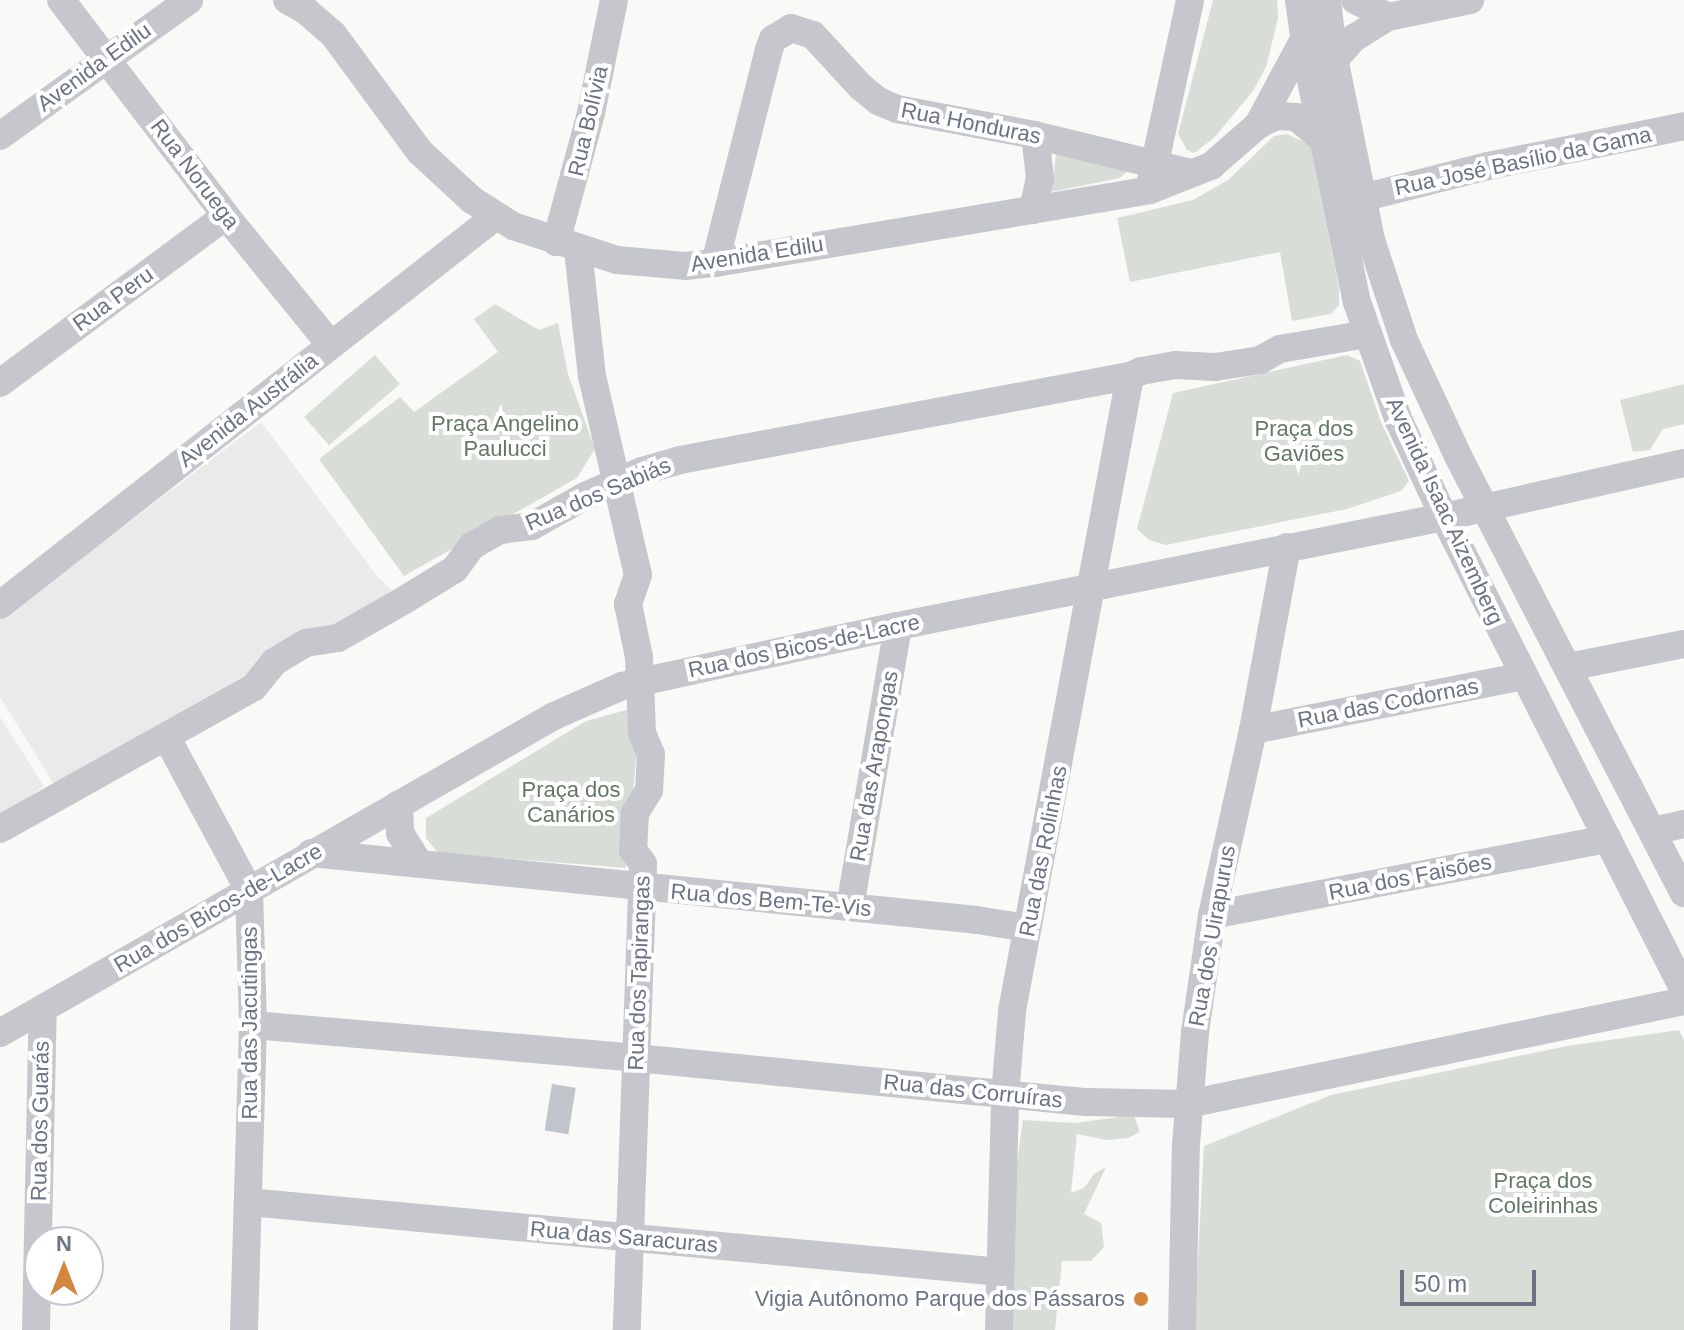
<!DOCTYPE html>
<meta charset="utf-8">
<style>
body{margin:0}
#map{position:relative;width:1684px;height:1330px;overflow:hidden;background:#f9f9f7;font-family:Helvetica,sans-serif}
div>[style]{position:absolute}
.built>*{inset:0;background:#eaeaea}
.green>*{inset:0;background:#d8ded7;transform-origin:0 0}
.water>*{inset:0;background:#c0c5cc;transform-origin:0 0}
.minor>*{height:28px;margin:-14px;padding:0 14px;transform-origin:14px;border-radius:14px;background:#c5c7cc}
.dots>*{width:22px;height:22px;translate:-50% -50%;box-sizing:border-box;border:4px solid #fff;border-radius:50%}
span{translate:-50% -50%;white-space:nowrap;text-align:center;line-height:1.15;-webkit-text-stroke:8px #fff;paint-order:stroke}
.street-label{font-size:22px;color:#6b7385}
.park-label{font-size:22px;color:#657866}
.poi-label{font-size:22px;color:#6b7385}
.right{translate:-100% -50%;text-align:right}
.north{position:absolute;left:24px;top:1226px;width:80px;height:80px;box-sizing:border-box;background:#fff;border:2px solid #c4c7ce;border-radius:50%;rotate:0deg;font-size:22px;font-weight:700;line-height:32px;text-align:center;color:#6b7385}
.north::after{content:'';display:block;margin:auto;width:28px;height:36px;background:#d3873d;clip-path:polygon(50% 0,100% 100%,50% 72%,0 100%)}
.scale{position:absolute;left:1400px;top:1270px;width:136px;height:36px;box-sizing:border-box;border:4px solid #6b7385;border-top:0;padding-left:10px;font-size:24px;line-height:28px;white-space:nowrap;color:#6b7385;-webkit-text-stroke:6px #fff;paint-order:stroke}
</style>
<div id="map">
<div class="built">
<i style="clip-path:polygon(261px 422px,377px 576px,392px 591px,54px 784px,0 697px,0 620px)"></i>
<i style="clip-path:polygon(0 717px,44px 786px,0 819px)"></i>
</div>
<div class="green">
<i style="clip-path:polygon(1213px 0,1277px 0,1278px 18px,1266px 67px,1253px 91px,1214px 138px,1194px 153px,1187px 150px,1178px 134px)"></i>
<i style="clip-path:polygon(1287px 134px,1310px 145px,1339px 287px,1339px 305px,1331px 314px,1292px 321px,1280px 252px,1130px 282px,1117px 218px,1193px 200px,1228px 180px,1274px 136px)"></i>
<i style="clip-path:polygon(1057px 147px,1130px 169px,1120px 178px,1051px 192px)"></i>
<i style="clip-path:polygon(495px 304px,539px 330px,558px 323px,568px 374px,595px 449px,577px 478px,404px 576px,319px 459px,400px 397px,414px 412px,498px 352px,474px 319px)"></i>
<i style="left:375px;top:355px;width:38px;height:94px;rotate:49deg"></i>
<i style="clip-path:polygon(1347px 355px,1360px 361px,1381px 422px,1409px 481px,1401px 491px,1347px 509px,1166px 545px,1149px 540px,1137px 529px,1173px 393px)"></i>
<i style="clip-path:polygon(1684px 384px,1684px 424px,1663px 429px,1650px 450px,1633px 452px,1620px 400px)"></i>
<i style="clip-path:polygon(641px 706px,626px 868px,438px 853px,426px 838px,426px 818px,586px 721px)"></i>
<i style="clip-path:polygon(1679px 1030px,1684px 1040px,1684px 1330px,1194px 1330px,1204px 1146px,1331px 1095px,1567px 1046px)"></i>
<i style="clip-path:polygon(1134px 1115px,1140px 1132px,1128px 1138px,1107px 1140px,1077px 1134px,1071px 1193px,1084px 1188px,1094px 1174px,1106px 1167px,1084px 1214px,1101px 1223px,1104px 1247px,1091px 1261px,1062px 1261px,1055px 1330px,1006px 1330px,1017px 1163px,1023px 1120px,1075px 1123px)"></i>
</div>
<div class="water">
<i style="left:552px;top:1084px;width:24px;height:47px;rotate:9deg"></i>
</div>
<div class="minor">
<i style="left:61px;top:0;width:272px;rotate:52.6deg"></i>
<i style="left:226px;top:216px;width:166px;rotate:50.9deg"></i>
<i style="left:287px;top:0;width:21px;rotate:29deg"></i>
<i style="left:305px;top:10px;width:37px;rotate:41deg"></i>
<i style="left:333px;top:34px;width:147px;rotate:53.6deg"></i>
<i style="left:420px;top:152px;width:71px;rotate:42.7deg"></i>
<i style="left:472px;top:200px;width:49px;rotate:32.4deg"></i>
<i style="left:513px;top:226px;width:109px;rotate:18.1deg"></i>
<i style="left:617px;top:260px;width:68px;rotate:5deg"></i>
<i style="left:685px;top:266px;width:30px;rotate:-6deg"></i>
<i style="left:715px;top:263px;width:441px;rotate:-9.5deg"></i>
<i style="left:1150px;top:190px;width:66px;rotate:-21.5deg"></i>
<i style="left:1211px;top:166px;width:62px;rotate:-41.1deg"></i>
<i style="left:1258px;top:125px;width:20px;rotate:-27deg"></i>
<i style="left:1276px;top:116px;width:20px;rotate:3deg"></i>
<i style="left:1296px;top:117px;width:35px;rotate:40deg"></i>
<i style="left:1299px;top:0;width:72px;rotate:82deg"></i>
<i style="left:1309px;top:71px;width:236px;rotate:78.3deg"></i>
<i style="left:1357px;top:302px;width:126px;rotate:70.6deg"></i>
<i style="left:1399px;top:421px;width:106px;rotate:64.9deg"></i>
<i style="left:1444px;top:517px;width:530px;rotate:63.1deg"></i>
<i style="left:1327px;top:0;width:53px;rotate:83.5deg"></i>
<i style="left:1333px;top:53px;width:191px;rotate:78.5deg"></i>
<i style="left:1371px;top:240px;width:105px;rotate:71.7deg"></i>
<i style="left:1404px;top:340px;width:128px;rotate:65deg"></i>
<i style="left:1458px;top:456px;width:492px;rotate:62.7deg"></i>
<i style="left:1355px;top:0;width:37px;rotate:27deg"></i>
<i style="left:1334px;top:60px;width:30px;rotate:-48deg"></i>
<i style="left:1354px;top:38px;width:40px;rotate:-32deg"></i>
<i style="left:1388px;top:17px;width:84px;rotate:-11.7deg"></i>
<i style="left:1258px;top:125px;width:95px;rotate:-61.8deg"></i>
<i style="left:0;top:136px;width:233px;rotate:-35.7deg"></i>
<i style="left:1151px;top:181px;width:185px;rotate:-77.8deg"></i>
<i style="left:1362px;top:198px;width:130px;rotate:-14.3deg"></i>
<i style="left:1488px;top:166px;width:200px;rotate:-11.5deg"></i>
<i style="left:1033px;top:210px;width:33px;rotate:-78deg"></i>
<i style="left:1040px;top:178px;width:43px;rotate:-96.6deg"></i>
<i style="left:556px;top:242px;width:134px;rotate:-74.8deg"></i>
<i style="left:591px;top:113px;width:115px;rotate:-78.5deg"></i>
<i style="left:578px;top:250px;width:127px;rotate:83.7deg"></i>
<i style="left:592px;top:376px;width:204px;rotate:77deg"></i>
<i style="left:638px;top:575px;width:31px;rotate:109deg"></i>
<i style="left:628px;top:604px;width:54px;rotate:78.3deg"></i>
<i style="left:639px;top:657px;width:76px;rotate:87.7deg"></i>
<i style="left:642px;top:733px;width:23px;rotate:67deg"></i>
<i style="left:651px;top:754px;width:36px;rotate:93deg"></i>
<i style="left:649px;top:790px;width:27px;rotate:121deg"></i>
<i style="left:635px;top:813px;width:37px;rotate:93deg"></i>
<i style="left:633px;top:850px;width:17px;rotate:54deg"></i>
<i style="left:643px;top:864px;width:466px;rotate:92deg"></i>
<i style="left:715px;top:263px;width:221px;rotate:-75.8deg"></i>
<i style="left:769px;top:49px;width:11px;rotate:-68deg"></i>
<i style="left:773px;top:39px;width:21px;rotate:-31deg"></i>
<i style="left:791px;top:28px;width:23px;rotate:18deg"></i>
<i style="left:813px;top:35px;width:71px;rotate:47.3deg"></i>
<i style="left:861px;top:87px;width:22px;rotate:39deg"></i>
<i style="left:878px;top:101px;width:21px;rotate:23deg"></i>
<i style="left:897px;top:109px;width:140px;rotate:10.7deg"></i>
<i style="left:1035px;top:135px;width:161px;rotate:13.7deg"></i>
<i style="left:0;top:383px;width:281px;rotate:-36.5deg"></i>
<i style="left:0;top:605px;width:630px;rotate:-38.11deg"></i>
<i style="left:1568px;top:667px;width:118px;rotate:-11.2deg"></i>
<i style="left:1253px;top:730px;width:276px;rotate:-11.3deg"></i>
<i style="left:167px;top:738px;width:173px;rotate:61.7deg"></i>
<i style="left:249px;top:890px;width:135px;rotate:88.3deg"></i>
<i style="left:253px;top:1025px;width:305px;rotate:91.7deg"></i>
<i style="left:399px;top:804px;width:29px;rotate:88deg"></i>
<i style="left:400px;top:833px;width:36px;rotate:58deg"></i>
<i style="left:0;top:829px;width:291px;rotate:-29.2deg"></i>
<i style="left:254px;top:687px;width:32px;rotate:-51deg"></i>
<i style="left:274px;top:662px;width:37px;rotate:-31deg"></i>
<i style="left:306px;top:643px;width:32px;rotate:-9deg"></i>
<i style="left:338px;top:638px;width:78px;rotate:-29.8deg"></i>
<i style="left:406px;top:599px;width:57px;rotate:-31.5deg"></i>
<i style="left:455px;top:569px;width:29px;rotate:-54deg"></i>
<i style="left:472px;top:546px;width:32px;rotate:-30deg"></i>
<i style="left:500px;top:530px;width:32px;rotate:-7deg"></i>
<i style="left:532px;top:526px;width:61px;rotate:-29.5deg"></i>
<i style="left:585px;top:496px;width:62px;rotate:-23.7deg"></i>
<i style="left:642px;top:471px;width:40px;rotate:-16deg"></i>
<i style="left:680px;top:460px;width:458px;rotate:-10.6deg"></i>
<i style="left:1130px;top:376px;width:12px;rotate:-24deg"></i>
<i style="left:1141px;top:371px;width:35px;rotate:-10deg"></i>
<i style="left:1175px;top:365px;width:40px;rotate:2.9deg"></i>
<i style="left:1215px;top:367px;width:46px;rotate:-8.8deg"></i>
<i style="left:1260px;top:360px;width:23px;rotate:-29deg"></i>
<i style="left:1280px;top:349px;width:88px;rotate:-9.8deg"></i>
<i style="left:1653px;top:831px;width:32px;rotate:-13deg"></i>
<i style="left:311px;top:853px;width:669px;rotate:5.74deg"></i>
<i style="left:977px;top:920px;width:51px;rotate:9.1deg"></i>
<i style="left:850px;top:907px;width:285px;rotate:-80.3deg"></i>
<i style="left:1212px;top:915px;width:403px;rotate:-10.9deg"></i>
<i style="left:253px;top:1025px;width:384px;rotate:4.9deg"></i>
<i style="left:636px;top:1058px;width:453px;rotate:5.6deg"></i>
<i style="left:1087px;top:1102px;width:101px;rotate:1.1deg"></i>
<i style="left:1188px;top:1104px;width:507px;rotate:-11.73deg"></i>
<i style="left:0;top:1033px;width:638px;rotate:-29.78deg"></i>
<i style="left:554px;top:716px;width:74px;rotate:-23.8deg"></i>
<i style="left:622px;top:686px;width:282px;rotate:-12.3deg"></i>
<i style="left:898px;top:626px;width:557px;rotate:-11.29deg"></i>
<i style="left:1444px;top:517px;width:246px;rotate:-12.7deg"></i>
<i style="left:248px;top:1202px;width:756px;rotate:5.31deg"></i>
<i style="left:36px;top:1330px;width:321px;rotate:-88.8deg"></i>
<i style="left:999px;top:1330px;width:235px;rotate:-88.5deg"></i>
<i style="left:1005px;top:1095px;width:84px;rotate:-85.2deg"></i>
<i style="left:1012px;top:1011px;width:646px;rotate:-79.47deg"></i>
<i style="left:1182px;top:1330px;width:185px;rotate:-88.8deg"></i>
<i style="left:1186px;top:1145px;width:113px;rotate:-85.4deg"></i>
<i style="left:1195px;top:1032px;width:118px;rotate:-81.7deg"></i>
<i style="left:1212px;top:915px;width:189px;rotate:-77.5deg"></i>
<i style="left:1253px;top:730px;width:186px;rotate:-79.5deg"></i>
</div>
<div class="dots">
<i style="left:1141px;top:1299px;background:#d3873d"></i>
</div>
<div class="street-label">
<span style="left:94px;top:67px;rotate:-36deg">Avenida Edilu</span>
<span style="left:588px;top:121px;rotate:-77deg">Rua Bolívia</span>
<span style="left:971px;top:123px;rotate:11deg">Rua Honduras</span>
<span style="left:1523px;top:161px;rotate:-12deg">Rua José Basílio da Gama</span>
<span style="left:195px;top:174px;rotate:53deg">Rua Noruega</span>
<span style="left:757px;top:254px;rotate:-9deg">Avenida Edilu</span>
<span style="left:113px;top:299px;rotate:-36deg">Rua Peru</span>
<span style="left:248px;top:410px;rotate:-38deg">Avenida Austrália</span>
<span style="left:598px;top:494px;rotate:-23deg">Rua dos Sabiás</span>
<span style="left:1445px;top:511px;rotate:65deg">Avenida Isaac Aizemberg</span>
<span style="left:804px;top:646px;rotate:-12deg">Rua dos Bicos-de-Lacre</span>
<span style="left:1388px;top:703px;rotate:-11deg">Rua das Codornas</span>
<span style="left:874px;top:766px;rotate:-80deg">Rua das Arapongas</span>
<span style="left:1043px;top:851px;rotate:-79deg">Rua das Rolinhas</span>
<span style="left:1410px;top:877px;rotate:-11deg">Rua dos Faisões</span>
<span style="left:771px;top:900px;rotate:5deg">Rua dos Bem-Te-Vis</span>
<span style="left:218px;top:908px;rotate:-30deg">Rua dos Bicos-de-Lacre</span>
<span style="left:1212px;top:936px;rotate:-80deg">Rua dos Uirapurus</span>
<span style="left:639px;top:973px;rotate:-88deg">Rua dos Tapirangas</span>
<span style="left:250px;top:1023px;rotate:-90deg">Rua das Jacutingas</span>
<span style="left:973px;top:1091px;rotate:6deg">Rua das Corruíras</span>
<span style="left:40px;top:1121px;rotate:-89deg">Rua dos Guarás</span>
<span style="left:624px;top:1237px;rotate:5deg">Rua das Saracuras</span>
</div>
<div class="park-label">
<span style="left:505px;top:436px">Praça Angelino<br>Paulucci</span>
<span style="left:1304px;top:441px">Praça dos<br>Gaviões</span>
<span style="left:571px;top:802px">Praça dos<br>Canários</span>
<span style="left:1543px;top:1193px">Praça dos<br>Coleirinhas</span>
</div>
<div class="poi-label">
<span class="right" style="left:1125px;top:1299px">Vigia Autônomo Parque dos Pássaros</span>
</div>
<div class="north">N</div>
<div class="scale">50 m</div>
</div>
